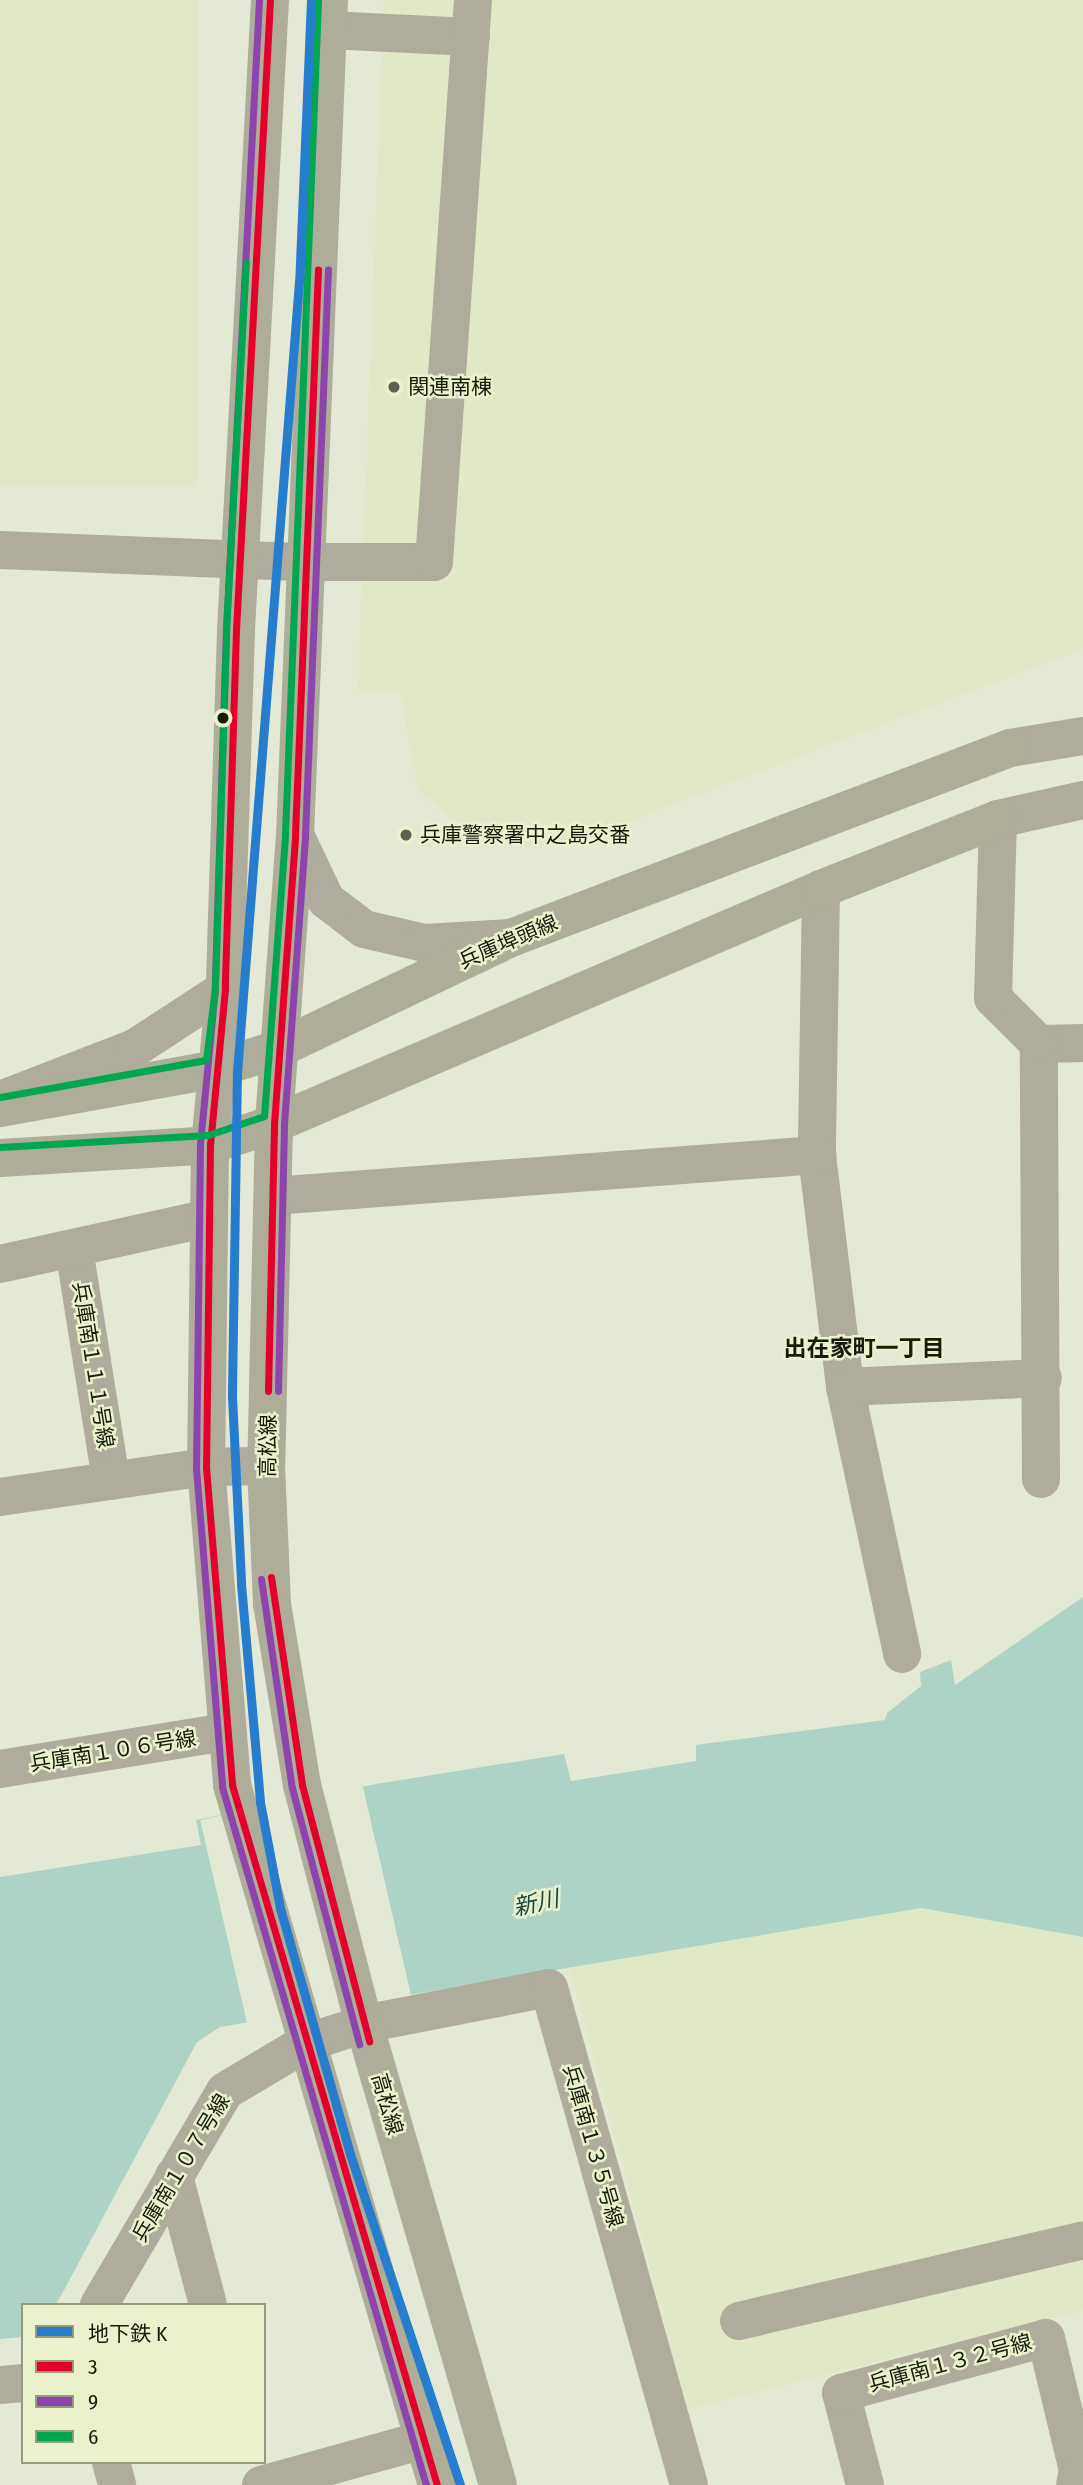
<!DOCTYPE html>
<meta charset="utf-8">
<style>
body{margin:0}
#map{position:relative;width:1083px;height:2485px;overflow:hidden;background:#e4e9d5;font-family:"Fira Sans Condensed","Noto Sans JP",sans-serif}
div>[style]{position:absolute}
.built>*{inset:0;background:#e1e8c7;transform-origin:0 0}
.water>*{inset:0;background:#add3c7}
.pier>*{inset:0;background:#e4e9d5;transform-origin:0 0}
.minor>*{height:38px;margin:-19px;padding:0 19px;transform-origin:19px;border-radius:19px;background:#afac9e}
.major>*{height:38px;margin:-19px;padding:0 19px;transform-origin:19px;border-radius:19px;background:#aead99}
.bus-1>*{height:7px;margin:-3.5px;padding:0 3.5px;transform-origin:3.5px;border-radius:3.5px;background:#e4002b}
.bus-2>*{height:7px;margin:-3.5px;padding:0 3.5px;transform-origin:3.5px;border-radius:3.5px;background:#8e44ad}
.bus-3>*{height:7px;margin:-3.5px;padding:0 3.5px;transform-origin:3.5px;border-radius:3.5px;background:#00a651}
.metro-1>*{height:9px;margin:-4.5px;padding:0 4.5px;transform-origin:4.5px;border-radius:4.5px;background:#267dce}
.dots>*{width:19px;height:19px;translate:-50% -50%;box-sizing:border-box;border:4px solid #e9f1cd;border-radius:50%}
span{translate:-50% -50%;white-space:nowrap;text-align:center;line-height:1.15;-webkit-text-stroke:5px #e9f1cd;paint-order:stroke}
.poi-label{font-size:21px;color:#181a0d}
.left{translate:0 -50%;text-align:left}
.street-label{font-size:21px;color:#181a0d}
.neighbourhood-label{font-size:23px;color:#181a0d;font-weight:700}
.water-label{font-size:23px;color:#194742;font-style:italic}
.legend{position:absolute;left:21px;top:2303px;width:245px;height:161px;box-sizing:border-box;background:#e9f1cd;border:2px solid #959b80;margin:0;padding:9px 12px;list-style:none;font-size:21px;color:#181a0d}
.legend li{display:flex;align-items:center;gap:14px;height:35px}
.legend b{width:35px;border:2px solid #959b80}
</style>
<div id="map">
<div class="built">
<i style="left:0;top:0;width:198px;height:486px"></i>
<i style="clip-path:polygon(384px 0,1083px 0,1083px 649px,565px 845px,509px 847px,450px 818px,418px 789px,400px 692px,358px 691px)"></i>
<i style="clip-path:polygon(921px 1908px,1083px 1937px,1083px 2310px,688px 2409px,569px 1967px)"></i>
</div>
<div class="water">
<i style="clip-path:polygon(1083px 1597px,1083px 1937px,921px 1908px,220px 2027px,197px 2042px,56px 2305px,23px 2305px,23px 2337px,0 2339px,0 1877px,201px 1845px,196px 1820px,376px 1784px,564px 1754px,571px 1781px,696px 1761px,696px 1745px,885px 1720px,887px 1713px,921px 1686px,920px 1672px,951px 1660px,955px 1685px)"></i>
</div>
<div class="pier">
<i style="left:362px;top:1783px;width:219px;height:166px;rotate:77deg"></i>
</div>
<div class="minor">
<i style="left:328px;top:30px;width:143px;rotate:2.8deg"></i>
<i style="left:0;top:550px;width:304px;rotate:2.3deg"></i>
<i style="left:304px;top:562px;width:130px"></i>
<i style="left:434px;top:562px;width:563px;rotate:-86.03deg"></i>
<i style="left:1010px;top:748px;width:74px;rotate:-9.3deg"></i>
<i style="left:295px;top:835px;width:72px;rotate:64.5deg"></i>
<i style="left:326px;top:900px;width:48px;rotate:37.3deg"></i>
<i style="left:364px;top:929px;width:62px;rotate:13.1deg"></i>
<i style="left:424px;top:943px;width:87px;rotate:-3.3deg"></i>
<i style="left:821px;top:889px;width:266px;rotate:90.9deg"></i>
<i style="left:817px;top:1155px;width:234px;rotate:83.1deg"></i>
<i style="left:845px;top:1387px;width:273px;rotate:77.9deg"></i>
<i style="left:1039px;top:1044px;width:44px;rotate:-1.3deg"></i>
<i style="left:0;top:1100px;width:145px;rotate:-21.1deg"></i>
<i style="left:135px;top:1048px;width:108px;rotate:-33.2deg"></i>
<i style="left:273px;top:1196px;width:546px;rotate:-4.31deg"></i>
<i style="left:74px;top:1249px;width:235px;rotate:80.9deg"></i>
<i style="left:0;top:1264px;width:214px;rotate:-12.4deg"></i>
<i style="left:845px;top:1387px;width:198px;rotate:-2.6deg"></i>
<i style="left:1041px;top:1479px;width:435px;rotate:-90.3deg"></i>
<i style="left:1039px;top:1044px;width:65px;rotate:-135deg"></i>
<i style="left:993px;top:998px;width:179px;rotate:-88.4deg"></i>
<i style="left:998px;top:819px;width:87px;rotate:-12.6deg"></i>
<i style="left:0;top:1497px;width:208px;rotate:-8.3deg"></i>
<i style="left:206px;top:1467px;width:60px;rotate:-1deg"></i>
<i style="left:0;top:1769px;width:230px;rotate:-9.3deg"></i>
<i style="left:174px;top:2176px;width:133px;rotate:75.2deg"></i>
<i style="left:99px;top:2305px;width:248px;rotate:-59.5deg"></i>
<i style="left:225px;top:2091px;width:94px;rotate:-30.7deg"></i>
<i style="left:306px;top:2043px;width:61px;rotate:-18.1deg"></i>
<i style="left:364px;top:2024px;width:188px;rotate:-11deg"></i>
<i style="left:549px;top:1988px;width:516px;rotate:74.27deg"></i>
<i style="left:739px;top:2321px;width:353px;rotate:-13.2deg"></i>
<i style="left:0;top:2385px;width:23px;rotate:-5deg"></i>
<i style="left:111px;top:2462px;width:24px;rotate:75deg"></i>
<i style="left:261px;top:2485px;width:168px;rotate:-15.5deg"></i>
<i style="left:865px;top:2485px;width:95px;rotate:-104.6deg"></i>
<i style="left:841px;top:2393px;width:212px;rotate:-15deg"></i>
<i style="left:1046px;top:2338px;width:136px;rotate:76.4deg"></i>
<i style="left:1078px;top:2470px;width:15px;rotate:101deg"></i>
</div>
<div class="major">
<i style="left:270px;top:0;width:631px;rotate:93.09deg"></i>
<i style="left:236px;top:630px;width:359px;rotate:91.8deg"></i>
<i style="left:225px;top:989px;width:157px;rotate:95.5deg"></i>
<i style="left:210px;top:1145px;width:322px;rotate:90.7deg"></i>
<i style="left:206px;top:1467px;width:319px;rotate:85.3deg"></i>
<i style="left:232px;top:1785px;width:729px;rotate:73.68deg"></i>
<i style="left:329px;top:0;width:836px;rotate:92.33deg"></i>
<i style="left:295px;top:835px;width:290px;rotate:94.2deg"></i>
<i style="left:274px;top:1124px;width:342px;rotate:91.3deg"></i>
<i style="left:266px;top:1466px;width:138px;rotate:87.5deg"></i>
<i style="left:272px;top:1604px;width:183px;rotate:80.6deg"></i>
<i style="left:302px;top:1785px;width:247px;rotate:75.5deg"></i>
<i style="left:364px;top:2024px;width:480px;rotate:73.8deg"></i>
<i style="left:0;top:1108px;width:219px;rotate:-10.2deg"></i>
<i style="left:216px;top:1069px;width:65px;rotate:-17.9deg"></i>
<i style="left:278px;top:1049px;width:258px;rotate:-25.5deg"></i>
<i style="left:511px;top:938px;width:534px;rotate:-20.84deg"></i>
<i style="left:0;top:1158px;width:210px;rotate:-3.5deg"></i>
<i style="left:210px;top:1145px;width:67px;rotate:-18.2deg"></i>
<i style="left:274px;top:1124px;width:595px;rotate:-23.25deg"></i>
<i style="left:821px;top:889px;width:190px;rotate:-21.6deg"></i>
</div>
<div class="bus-1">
<i style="left:270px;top:0;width:631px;rotate:93.09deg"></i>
<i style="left:236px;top:630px;width:359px;rotate:91.8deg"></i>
<i style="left:225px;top:989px;width:157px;rotate:95.5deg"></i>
<i style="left:210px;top:1145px;width:322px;rotate:90.7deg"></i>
<i style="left:206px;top:1467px;width:319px;rotate:85.3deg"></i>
<i style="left:232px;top:1785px;width:729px;rotate:73.68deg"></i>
<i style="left:268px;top:1391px;width:267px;rotate:-88.7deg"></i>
<i style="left:274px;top:1124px;width:290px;rotate:-85.8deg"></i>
<i style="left:295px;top:835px;width:566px;rotate:-87.67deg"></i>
<i style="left:271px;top:1577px;width:210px;rotate:81.5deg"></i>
<i style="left:302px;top:1785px;width:265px;rotate:75.3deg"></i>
</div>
<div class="bus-2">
<i style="left:259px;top:0;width:630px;rotate:93deg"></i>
<i style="left:226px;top:629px;width:359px;rotate:91.8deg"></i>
<i style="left:215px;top:988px;width:158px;rotate:95.5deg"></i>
<i style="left:200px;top:1145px;width:323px;rotate:90.7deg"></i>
<i style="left:196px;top:1468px;width:320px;rotate:85.3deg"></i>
<i style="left:222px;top:1787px;width:727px;rotate:73.71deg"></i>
<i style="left:278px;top:1391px;width:267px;rotate:-88.7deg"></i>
<i style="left:284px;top:1124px;width:290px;rotate:-85.8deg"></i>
<i style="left:305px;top:835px;width:566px;rotate:-87.67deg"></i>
<i style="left:261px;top:1579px;width:211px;rotate:81.6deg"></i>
<i style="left:292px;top:1788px;width:265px;rotate:75.3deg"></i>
</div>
<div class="bus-3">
<i style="left:0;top:1097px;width:209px;rotate:-10.2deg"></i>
<i style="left:206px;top:1060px;width:73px;rotate:-82.9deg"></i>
<i style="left:215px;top:988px;width:359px;rotate:-88.2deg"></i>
<i style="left:226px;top:629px;width:367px;rotate:-86.9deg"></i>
<i style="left:0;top:1147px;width:208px;rotate:-3.3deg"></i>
<i style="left:208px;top:1135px;width:59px;rotate:-18.7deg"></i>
<i style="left:264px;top:1116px;width:283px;rotate:-85.7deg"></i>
<i style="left:285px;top:834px;width:835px;rotate:-87.73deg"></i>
</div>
<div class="metro-1">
<i style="left:311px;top:0;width:281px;rotate:92.4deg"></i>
<i style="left:299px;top:281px;width:793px;rotate:94.48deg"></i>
<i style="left:237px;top:1072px;width:325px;rotate:90.9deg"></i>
<i style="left:232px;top:1397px;width:187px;rotate:87.2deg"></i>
<i style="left:241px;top:1584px;width:219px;rotate:85deg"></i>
<i style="left:260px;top:1802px;width:108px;rotate:79.3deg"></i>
<i style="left:280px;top:1908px;width:256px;rotate:74.1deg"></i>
<i style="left:350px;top:2154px;width:349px;rotate:71.6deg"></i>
</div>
<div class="dots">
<i style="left:394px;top:387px;background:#5f6253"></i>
<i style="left:223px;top:718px;background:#181a0d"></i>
<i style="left:406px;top:835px;background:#5f6253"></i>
</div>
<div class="poi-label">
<span class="left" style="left:408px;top:387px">関連南棟</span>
<span class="left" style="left:420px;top:835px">兵庫警察署中之島交番</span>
</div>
<div class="street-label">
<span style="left:508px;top:942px;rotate:-23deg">兵庫埠頭線</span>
<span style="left:93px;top:1365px;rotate:81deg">兵庫南１１１号線</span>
<span style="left:268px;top:1446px;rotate:-89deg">高松線</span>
<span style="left:113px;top:1751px;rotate:-9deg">兵庫南１０６号線</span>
<span style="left:387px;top:2104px;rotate:74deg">高松線</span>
<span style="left:593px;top:2146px;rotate:74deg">兵庫南１３５号線</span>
<span style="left:181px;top:2168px;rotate:-59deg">兵庫南１０７号線</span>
<span style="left:950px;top:2363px;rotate:-15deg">兵庫南１３２号線</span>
</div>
<div class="neighbourhood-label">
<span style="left:864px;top:1348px">出在家町一丁目</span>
</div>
<div class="water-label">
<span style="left:536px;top:1903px;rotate:-12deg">新川</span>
</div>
<ul class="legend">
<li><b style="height:9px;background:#267dce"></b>地下鉄 K</li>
<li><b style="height:9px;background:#e4002b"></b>3</li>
<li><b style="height:9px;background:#8e44ad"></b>9</li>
<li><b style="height:9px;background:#00a651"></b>6</li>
</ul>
</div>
